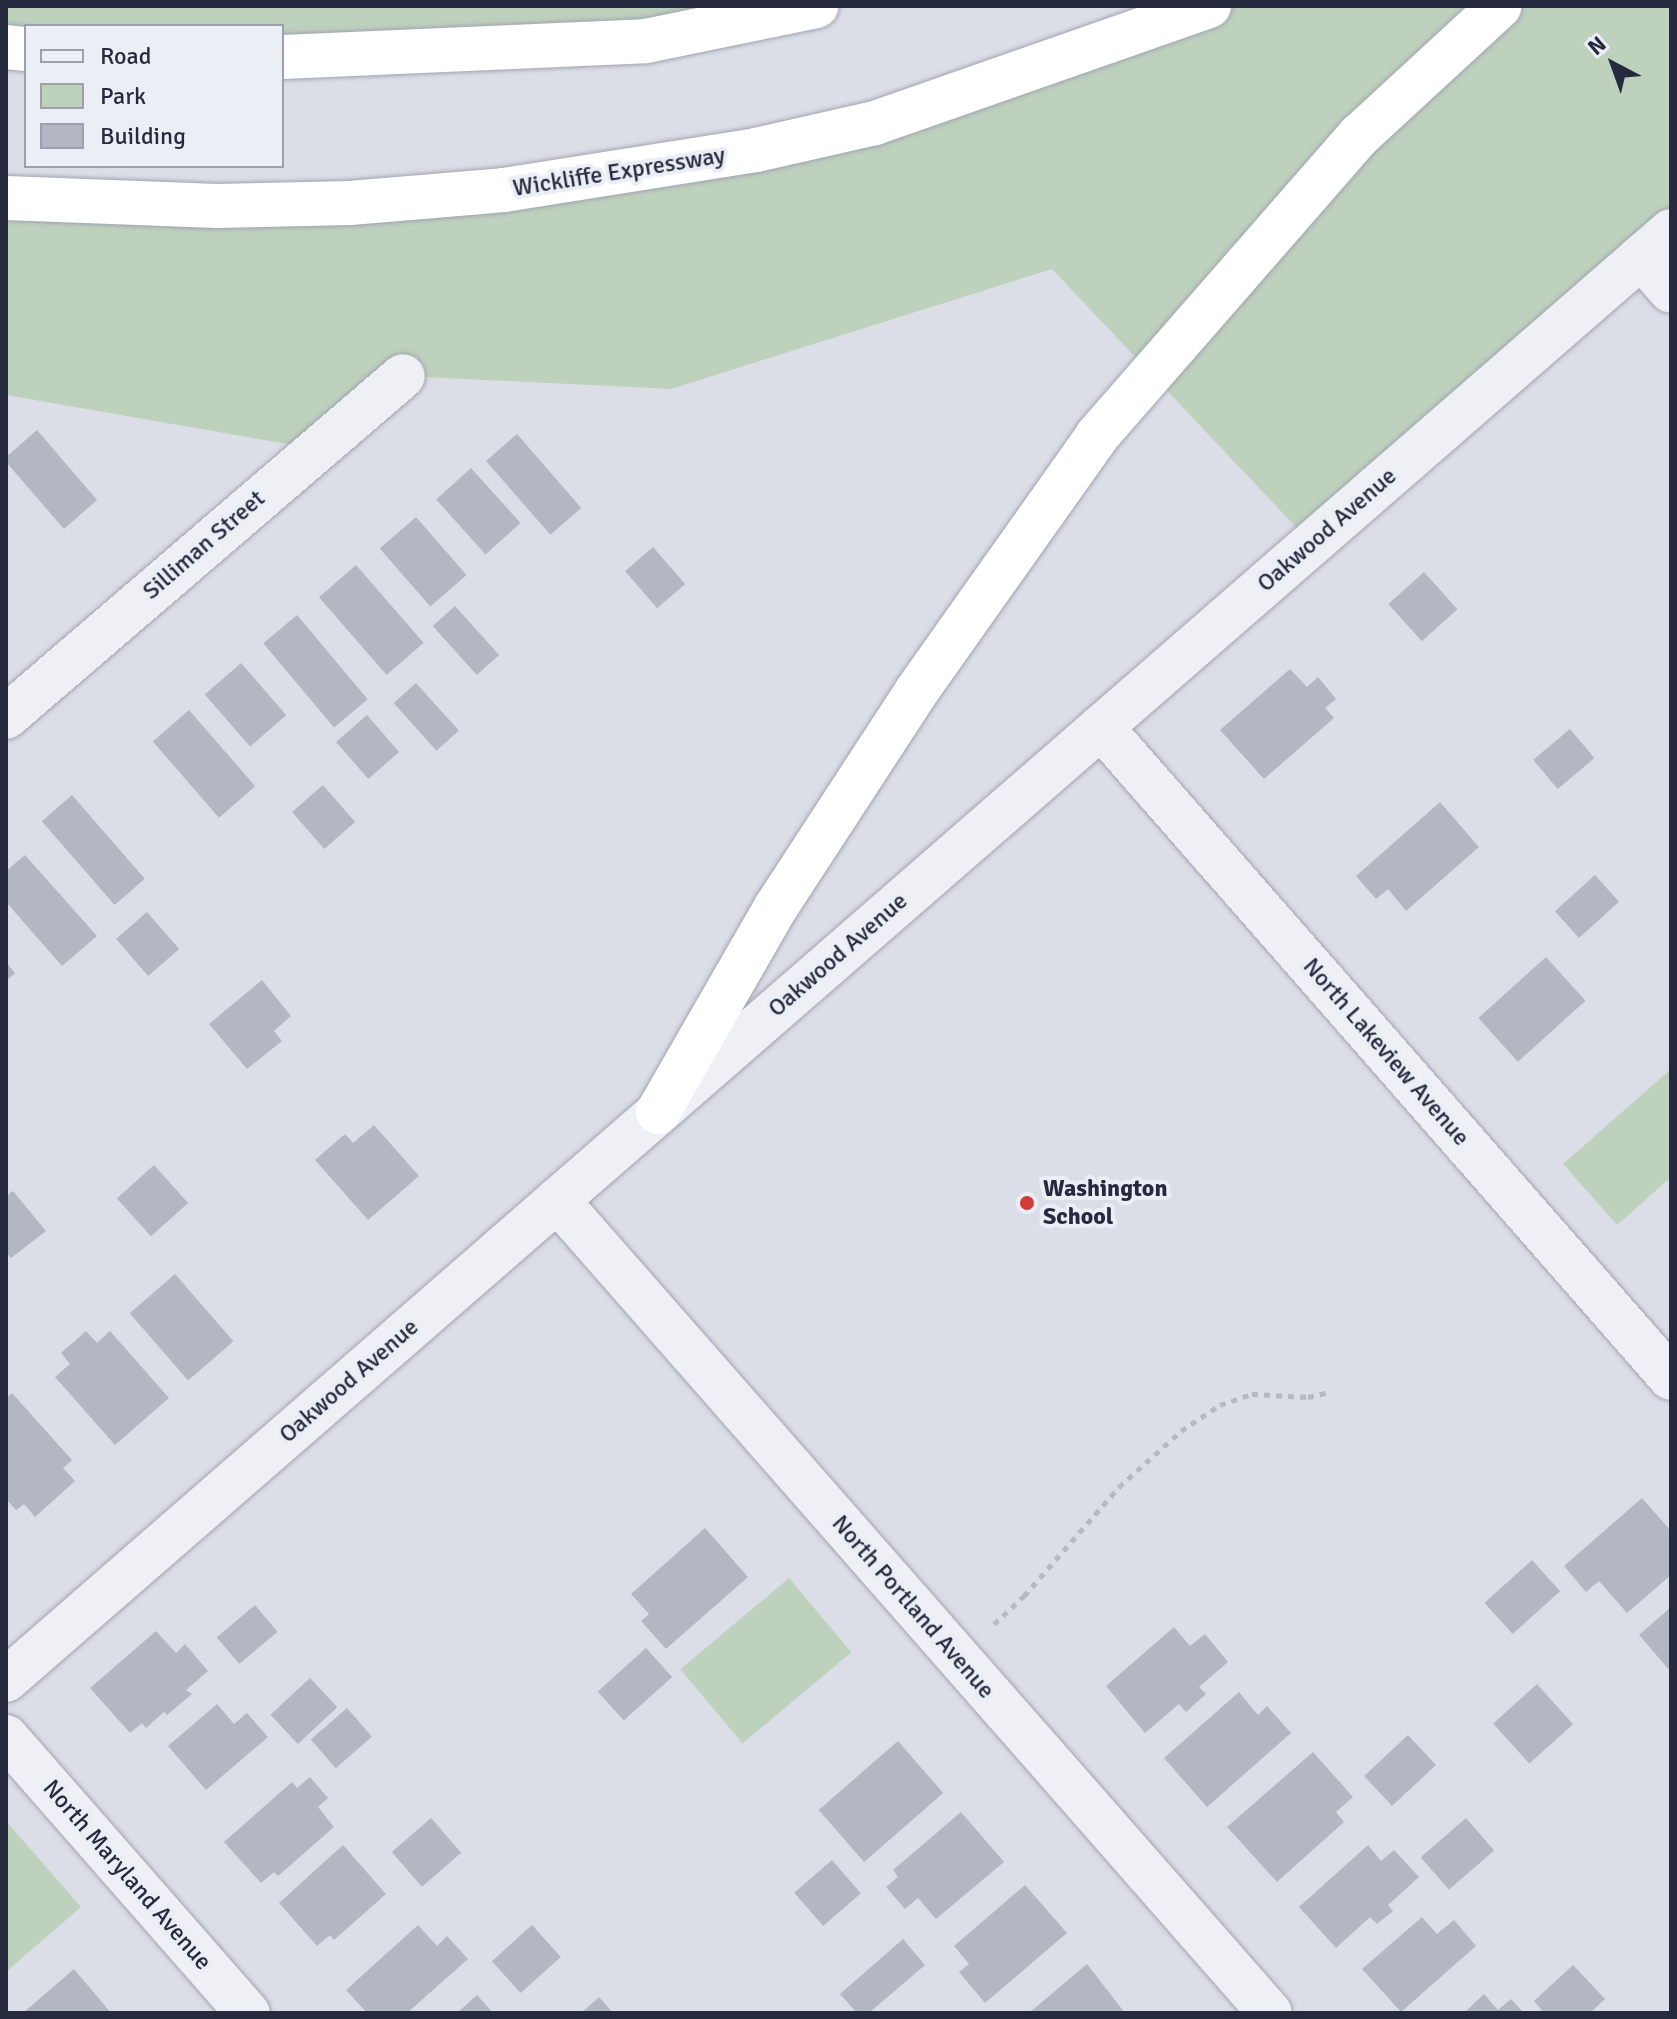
<!DOCTYPE html>
<style>
body{margin:0}
#map{position:relative;width:1677px;height:2019px;overflow:hidden;background:#dcdee7;font-family:Signika,sans-serif}
div>[style]{position:absolute}
.green>*{inset:0;background:#bed1bd;transform-origin:0 0}
.building>*{inset:0;background:#b3b7c4;transform-origin:0 0}
.path>*{height:5px;margin-top:-2.5px;transform-origin:0;background:repeating-linear-gradient(90deg,#b6b9c2 0 6px,transparent 0 12px)}
.roads{filter:drop-shadow(0 0 2px #a1a4b1) drop-shadow(0 0 2px #a1a4b1)}
.minor>*{height:44px;margin:-22px;padding:0 22px;transform-origin:22px;border-radius:22px;background:#eff0f5}
.highway>*{height:44px;margin:-22px;padding:0 22px;transform-origin:22px;border-radius:22px;background:#fff}
.dots>*{width:22px;height:22px;translate:-50% -50%;box-sizing:border-box;border:4px solid #ebeef5;border-radius:50%}
span{translate:-50% -50%;white-space:nowrap;text-align:center;line-height:1.15;-webkit-text-stroke:8px #ebeef5;paint-order:stroke}
.street-label{font-size:24px;color:#252a3e}
.poi-label{font-size:24px;color:#252a3e;font-weight:700}
.left{translate:0 -50%;text-align:left}
.frame{position:absolute;inset:0;border:8px solid #252a3e;pointer-events:none}
.legend{position:absolute;left:24px;top:24px;width:260px;height:144px;box-sizing:border-box;background:#ebeef5;border:2px solid #9ca0ac;margin:0;padding:10px 14px;list-style:none;font-size:24px;color:#252a3e}
.legend li{display:flex;align-items:center;gap:16px;height:40px}
.legend b{width:40px;border:2px solid #9ca0ac}
.north{position:absolute;left:1573px;top:24px;width:80px;height:80px;-webkit-text-stroke:6px #ebeef5;paint-order:stroke;rotate:319deg;font-size:22px;font-weight:700;line-height:32px;text-align:center;color:#252a3e}
.north::after{content:'';display:block;margin:auto;width:28px;height:36px;background:#252a3e;clip-path:polygon(50% 0,100% 100%,50% 72%,0 100%)}
</style>
<div id="map">
<div class="green">
<i style="clip-path:polygon(6px 6px,816px 6px,282px 57px,282px 26px,26px 26px,26px 49px,6px 47px)"></i>
<i style="clip-path:polygon(1209px 6px,1671px 6px,1671px 231px,1312px 544px,1052px 269px,671px 389px,403px 376px,316px 449px,6px 395px,6px 198px,217px 206px,756px 150px)"></i>
<i style="clip-path:polygon(1671px 1069px,1671px 1177px,1617px 1225px,1563px 1164px)"></i>
<i style="left:789px;top:1578px;width:97px;height:142px;rotate:50deg"></i>
<i style="clip-path:polygon(6px 1821px,81px 1907px,6px 1972px)"></i>
</div>
<div class="building">
<i style="clip-path:polygon(37px 430px,97px 500px,64px 529px,6px 462px,6px 457px)"></i>
<i style="left:517px;top:434px;width:98px;height:41px;rotate:49deg"></i>
<i style="left:471px;top:468px;width:74px;height:47px;rotate:48deg"></i>
<i style="left:416px;top:517px;width:77px;height:48px;rotate:49deg"></i>
<i style="left:653px;top:547px;width:49px;height:37px;rotate:49deg"></i>
<i style="left:356px;top:565px;width:103px;height:49px;rotate:49deg"></i>
<i style="left:1424px;top:572px;width:50px;height:48px;rotate:48deg"></i>
<i style="left:455px;top:606px;width:66px;height:30px;rotate:48deg"></i>
<i style="left:297px;top:615px;width:110px;height:44px;rotate:50deg"></i>
<i style="left:241px;top:663px;width:69px;height:48px;rotate:49deg"></i>
<i style="clip-path:polygon(1290px 669px,1307px 687px,1318px 677px,1336px 699px,1325px 708px,1334px 718px,1264px 779px,1220px 730px)"></i>
<i style="left:416px;top:683px;width:64px;height:30px;rotate:48deg"></i>
<i style="left:189px;top:710px;width:101px;height:48px;rotate:49deg"></i>
<i style="left:367px;top:715px;width:49px;height:41px;rotate:49deg"></i>
<i style="left:1570px;top:729px;width:38px;height:48px;rotate:50deg"></i>
<i style="left:323px;top:785px;width:49px;height:41px;rotate:49deg"></i>
<i style="left:72px;top:795px;width:111px;height:40px;rotate:49deg"></i>
<i style="clip-path:polygon(1440px 802px,1479px 847px,1406px 911px,1388px 889px,1376px 899px,1356px 876px)"></i>
<i style="clip-path:polygon(25px 855px,97px 936px,62px 966px,6px 902px,6px 871px)"></i>
<i style="left:1595px;top:875px;width:36px;height:54px;rotate:48deg"></i>
<i style="left:147px;top:912px;width:49px;height:41px;rotate:49deg"></i>
<i style="left:1546px;top:957px;width:59px;height:91px;rotate:48deg"></i>
<i style="clip-path:polygon(6px 962px,15px 973px,6px 981px)"></i>
<i style="clip-path:polygon(262px 980px,291px 1016px,274px 1031px,282px 1041px,247px 1069px,209px 1024px)"></i>
<i style="clip-path:polygon(374px 1125px,419px 1176px,368px 1220px,315px 1160px,345px 1134px,353px 1143px)"></i>
<i style="left:154px;top:1165px;width:51px;height:50px;rotate:48deg"></i>
<i style="clip-path:polygon(13px 1191px,46px 1231px,11px 1258px,6px 1252px,6px 1196px)"></i>
<i style="left:175px;top:1274px;width:89px;height:60px;rotate:49deg"></i>
<i style="clip-path:polygon(86px 1331px,97px 1343px,110px 1331px,169px 1398px,115px 1445px,55px 1377px,70px 1364px,61px 1353px)"></i>
<i style="clip-path:polygon(12px 1393px,72px 1460px,63px 1468px,75px 1481px,35px 1517px,24px 1504px,16px 1510px,6px 1499px,6px 1398px)"></i>
<i style="clip-path:polygon(1642px 1498px,1671px 1531px,1671px 1575px,1627px 1613px,1599px 1581px,1586px 1592px,1564px 1566px)"></i>
<i style="clip-path:polygon(705px 1528px,748px 1577px,666px 1649px,641px 1621px,649px 1614px,631px 1594px)"></i>
<i style="left:1532px;top:1560px;width:42px;height:64px;rotate:48deg"></i>
<i style="left:255px;top:1605px;width:35px;height:50px;rotate:50deg"></i>
<i style="clip-path:polygon(1671px 1607px,1671px 1672px,1639px 1635px)"></i>
<i style="clip-path:polygon(1174px 1627px,1190px 1646px,1205px 1634px,1228px 1662px,1199px 1687px,1206px 1694px,1186px 1712px,1179px 1704px,1145px 1733px,1106px 1686px)"></i>
<i style="clip-path:polygon(156px 1631px,176px 1653px,185px 1644px,208px 1671px,186px 1690px,192px 1694px,167px 1715px,164px 1712px,146px 1728px,142px 1723px,130px 1733px,90px 1688px)"></i>
<i style="left:646px;top:1648px;width:39px;height:65px;rotate:48deg"></i>
<i style="left:310px;top:1678px;width:40px;height:54px;rotate:47deg"></i>
<i style="left:1537px;top:1684px;width:54px;height:59px;rotate:48deg"></i>
<i style="clip-path:polygon(1239px 1692px,1258px 1715px,1267px 1706px,1291px 1733px,1207px 1807px,1164px 1758px)"></i>
<i style="clip-path:polygon(217px 1704px,234px 1724px,247px 1713px,268px 1737px,206px 1790px,168px 1746px)"></i>
<i style="left:347px;top:1708px;width:38px;height:48px;rotate:49deg"></i>
<i style="left:1408px;top:1735px;width:41px;height:60px;rotate:47deg"></i>
<i style="left:898px;top:1741px;width:69px;height:105px;rotate:49deg"></i>
<i style="clip-path:polygon(1313px 1752px,1353px 1797px,1336px 1812px,1344px 1822px,1277px 1882px,1227px 1827px)"></i>
<i style="clip-path:polygon(310px 1777px,328px 1798px,318px 1807px,334px 1827px,278px 1876px,274px 1872px,261px 1883px,224px 1842px,292px 1782px,297px 1788px)"></i>
<i style="clip-path:polygon(961px 1812px,1004px 1862px,936px 1919px,918px 1898px,905px 1909px,886px 1887px,898px 1877px,893px 1870px)"></i>
<i style="left:431px;top:1818px;width:46px;height:52px;rotate:49deg"></i>
<i style="left:1466px;top:1818px;width:43px;height:60px;rotate:49deg"></i>
<i style="clip-path:polygon(343px 1845px,386px 1894px,334px 1940px,330px 1935px,317px 1946px,279px 1903px)"></i>
<i style="clip-path:polygon(1368px 1845px,1381px 1861px,1394px 1850px,1419px 1877px,1388px 1905px,1393px 1911px,1377px 1924px,1370px 1917px,1336px 1948px,1299px 1907px)"></i>
<i style="left:832px;top:1860px;width:44px;height:50px;rotate:49deg"></i>
<i style="clip-path:polygon(1025px 1885px,1067px 1933px,985px 2003px,959px 1972px,969px 1964px,954px 1946px)"></i>
<i style="clip-path:polygon(1422px 1917px,1437px 1934px,1454px 1920px,1476px 1946px,1401px 2012px,1362px 1969px)"></i>
<i style="clip-path:polygon(418px 1925px,437px 1946px,447px 1936px,468px 1959px,407px 2013px,367px 2013px,346px 1990px)"></i>
<i style="left:532px;top:1925px;width:43px;height:54px;rotate:48deg"></i>
<i style="clip-path:polygon(903px 1939px,925px 1965px,869px 2013px,857px 2013px,840px 1994px)"></i>
<i style="clip-path:polygon(1087px 1964px,1125px 2013px,1029px 2013px)"></i>
<i style="clip-path:polygon(1573px 1965px,1605px 1999px,1590px 2013px,1544px 2013px,1534px 2001px)"></i>
<i style="clip-path:polygon(74px 1969px,111px 2013px,23px 2013px)"></i>
<i style="clip-path:polygon(1484px 1994px,1498px 2010px,1511px 1999px,1524px 2013px,1464px 2013px)"></i>
<i style="clip-path:polygon(477px 1995px,493px 2013px,457px 2013px)"></i>
<i style="clip-path:polygon(599px 1997px,613px 2013px,581px 2013px)"></i>
</div>
<div class="path">
<i style="left:994px;top:1624px;width:41px;rotate:-43deg"></i>
<i style="left:1024px;top:1596px;width:145px;rotate:-48.9deg"></i>
<i style="left:1119px;top:1487px;width:84px;rotate:-42.1deg"></i>
<i style="left:1181px;top:1431px;width:47px;rotate:-33.7deg"></i>
<i style="left:1220px;top:1405px;width:34px;rotate:-19deg"></i>
<i style="left:1252px;top:1394px;width:56px;rotate:3.1deg"></i>
<i style="left:1308px;top:1397px;width:22px;rotate:-13deg"></i>
</div>
<div class="roads">
<div class="minor">
<i style="left:1641px;top:257px;width:45px;rotate:48.6deg"></i>
<i style="left:6px;top:717px;width:523px;rotate:-40.66deg"></i>
<i style="left:1101px;top:727px;width:865px;rotate:48.8deg"></i>
<i style="left:557px;top:1200px;width:1081px;rotate:48.75deg"></i>
<i style="left:6px;top:1680px;width:2207px;rotate:-41.03deg"></i>
<i style="left:6px;top:1737px;width:367px;rotate:48.8deg"></i>
</div>
<div class="highway">
<i style="left:6px;top:47px;width:20px;rotate:6deg"></i>
<i style="left:282px;top:57px;width:364px;rotate:-2.5deg"></i>
<i style="left:646px;top:41px;width:174px;rotate:-11.6deg"></i>
<i style="left:6px;top:198px;width:211px;rotate:2.2deg"></i>
<i style="left:217px;top:206px;width:133px;rotate:-1.3deg"></i>
<i style="left:350px;top:203px;width:155px;rotate:-4.8deg"></i>
<i style="left:504px;top:190px;width:255px;rotate:-9deg"></i>
<i style="left:756px;top:150px;width:122px;rotate:-12.8deg"></i>
<i style="left:875px;top:123px;width:354px;rotate:-19.3deg"></i>
<i style="left:658px;top:1112px;width:237px;rotate:-60.1deg"></i>
<i style="left:776px;top:907px;width:257px;rotate:-56.9deg"></i>
<i style="left:916px;top:692px;width:314px;rotate:-54.7deg"></i>
<i style="left:1097px;top:436px;width:400px;rotate:-48.9deg"></i>
<i style="left:1360px;top:135px;width:190px;rotate:-42.7deg"></i>
</div>
</div>
<div class="dots">
<i style="left:1027px;top:1203px;background:#d33b39"></i>
</div>
<div class="street-label">
<span style="left:619px;top:172px;rotate:-9deg">Wickliffe Expressway</span>
<span style="left:1327px;top:530px;rotate:-41deg">Oakwood Avenue</span>
<span style="left:204px;top:545px;rotate:-41deg">Silliman Street</span>
<span style="left:838px;top:955px;rotate:-41deg">Oakwood Avenue</span>
<span style="left:1386px;top:1052px;rotate:49deg">North Lakeview Avenue</span>
<span style="left:349px;top:1381px;rotate:-41deg">Oakwood Avenue</span>
<span style="left:913px;top:1607px;rotate:49deg">North Portland Avenue</span>
<span style="left:127px;top:1875px;rotate:49deg">North Maryland Avenue</span>
</div>
<div class="poi-label">
<span class="left" style="left:1043px;top:1203px">Washington<br>School</span>
</div>
<div class="frame"></div>
<ul class="legend">
<li><b style="height:10px;background:#eff0f5"></b>Road</li>
<li><b style="height:22px;background:#bed1bd"></b>Park</li>
<li><b style="height:22px;background:#b3b7c4"></b>Building</li>
</ul>
<div class="north">N</div>
</div>
